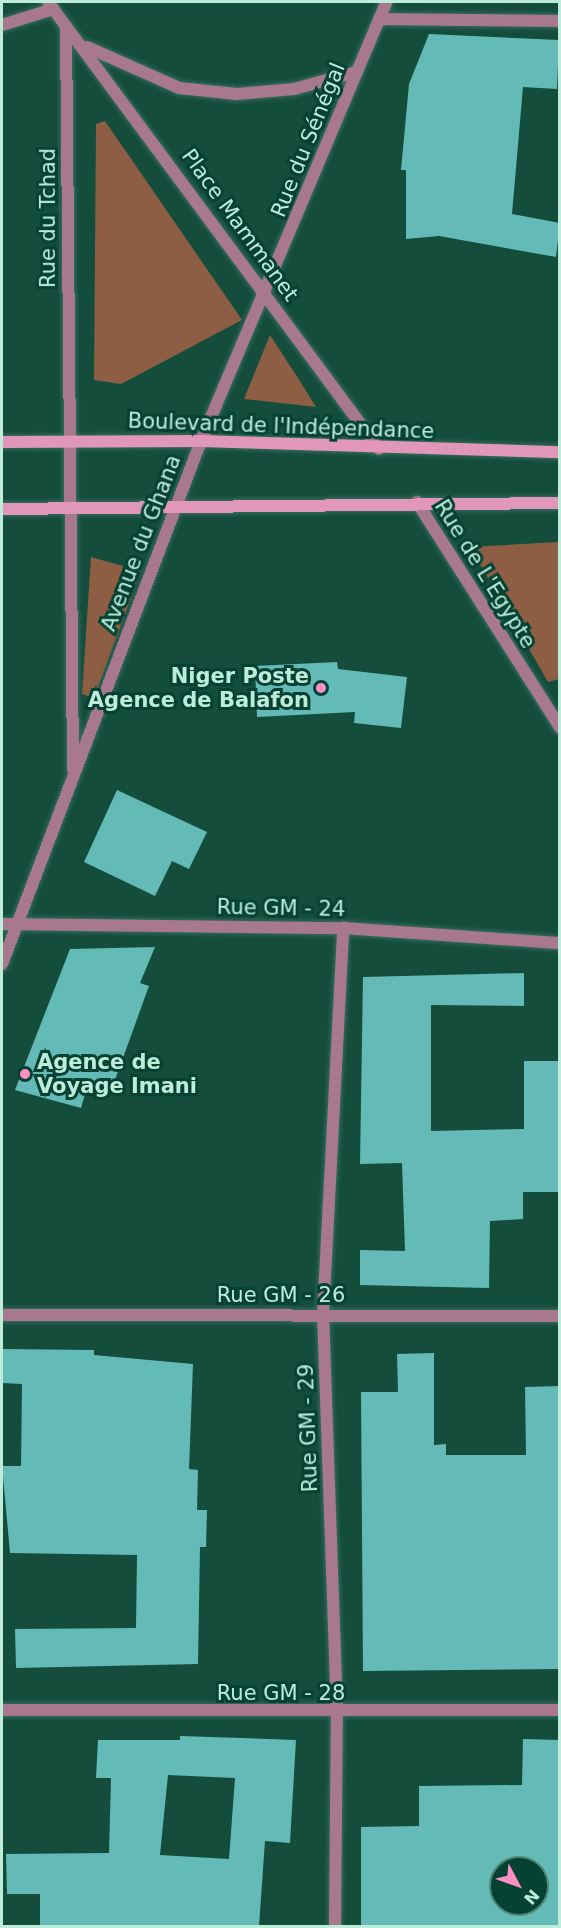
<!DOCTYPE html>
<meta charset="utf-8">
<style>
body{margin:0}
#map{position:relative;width:561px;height:1928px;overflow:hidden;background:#154d3d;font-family:"DejaVu Sans",sans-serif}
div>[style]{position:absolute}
.green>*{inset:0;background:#8d5e43}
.building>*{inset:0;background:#64bab6}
.roads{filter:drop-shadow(0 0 2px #376d5d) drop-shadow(0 0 2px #376d5d)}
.minor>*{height:12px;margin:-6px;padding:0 6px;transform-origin:6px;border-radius:6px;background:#a8798e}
.tertiary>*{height:12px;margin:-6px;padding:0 6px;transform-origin:6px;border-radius:6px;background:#a8798e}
.secondary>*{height:12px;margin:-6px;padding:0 6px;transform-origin:6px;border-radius:6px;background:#e197b9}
.dots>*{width:16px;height:16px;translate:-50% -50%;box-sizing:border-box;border:3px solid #054233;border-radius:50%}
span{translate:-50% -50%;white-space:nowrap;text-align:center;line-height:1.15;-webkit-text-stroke:6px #054233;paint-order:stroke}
.street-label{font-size:21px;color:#beecdb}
.poi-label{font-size:21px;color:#beecdb;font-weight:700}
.right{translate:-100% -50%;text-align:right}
.left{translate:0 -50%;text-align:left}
.frame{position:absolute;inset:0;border:3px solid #beecdb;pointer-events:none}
.north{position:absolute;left:489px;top:1856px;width:60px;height:60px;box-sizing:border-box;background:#054233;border:2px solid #4f8676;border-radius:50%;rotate:131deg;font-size:16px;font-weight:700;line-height:24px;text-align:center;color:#beecdb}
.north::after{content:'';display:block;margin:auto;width:21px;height:27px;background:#fc8fc3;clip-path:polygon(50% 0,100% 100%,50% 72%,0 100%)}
</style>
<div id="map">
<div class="green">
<i style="clip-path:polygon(105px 121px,242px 320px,121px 384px,94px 380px,96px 124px)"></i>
<i style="clip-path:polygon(270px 335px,298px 378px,316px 407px,244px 399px)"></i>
<i style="clip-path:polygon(559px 542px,559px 679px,548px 682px,470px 547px)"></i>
<i style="clip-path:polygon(91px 557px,141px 571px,94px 698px,82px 694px)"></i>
</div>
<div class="building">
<i style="clip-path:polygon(429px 34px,559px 40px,557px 89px,523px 87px,512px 214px,560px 223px,556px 257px,439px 236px,406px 239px,406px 170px,401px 170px,409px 84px)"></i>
<i style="clip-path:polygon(337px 662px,338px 669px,407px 677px,401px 728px,354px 723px,355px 712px,257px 717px,255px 666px)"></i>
<i style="clip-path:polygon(117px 790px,207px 832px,189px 869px,172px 861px,155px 896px,84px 862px)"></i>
<i style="clip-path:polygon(155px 947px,140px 983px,149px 986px,111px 1091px,88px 1084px,81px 1108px,15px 1090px,70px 949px)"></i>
<i style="clip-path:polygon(524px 973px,524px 1006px,431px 1005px,431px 1131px,524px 1129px,524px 1061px,560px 1061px,560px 1192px,523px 1192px,523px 1219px,490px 1221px,489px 1288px,360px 1285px,360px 1250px,405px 1251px,402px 1163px,360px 1164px,363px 977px)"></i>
<i style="clip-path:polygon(2px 1349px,94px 1350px,94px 1355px,193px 1364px,189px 1469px,198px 1470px,197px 1510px,207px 1510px,206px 1547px,200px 1547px,198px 1664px,16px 1668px,15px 1629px,136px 1628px,137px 1555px,10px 1553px,2px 1466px,21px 1466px,22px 1384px,2px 1383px)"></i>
<i style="clip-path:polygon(434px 1353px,434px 1445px,446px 1444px,446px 1455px,526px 1455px,525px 1387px,560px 1386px,560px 1669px,363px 1671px,361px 1392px,398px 1392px,397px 1354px)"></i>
<i style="clip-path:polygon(evenodd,180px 1736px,296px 1740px,290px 1843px,265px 1841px,259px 1926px,40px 1926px,40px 1894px,7px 1894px,6px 1854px,109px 1853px,111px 1778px,96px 1778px,98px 1740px,180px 1740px,180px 1736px,168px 1775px,235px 1778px,229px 1859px,160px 1855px,168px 1775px)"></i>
<i style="clip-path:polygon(evenodd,523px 1739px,560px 1740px,560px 1926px,361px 1926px,361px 1827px,419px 1826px,419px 1786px,522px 1785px,523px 1739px,501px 1868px,537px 1868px,537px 1904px,501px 1904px,501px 1868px)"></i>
</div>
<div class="roads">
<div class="minor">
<i style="left:379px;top:19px;width:181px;rotate:0.6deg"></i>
<i style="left:2px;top:25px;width:54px;rotate:-17.1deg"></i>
<i style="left:2px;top:924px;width:341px;rotate:0.7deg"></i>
<i style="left:343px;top:928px;width:218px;rotate:4deg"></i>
<i style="left:2px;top:1315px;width:558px;rotate:0.1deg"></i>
<i style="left:2px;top:1710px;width:558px"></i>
<i style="left:335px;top:1926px;width:213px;rotate:-89.5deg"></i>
<i style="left:337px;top:1713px;width:398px;rotate:-92deg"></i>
<i style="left:323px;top:1315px;width:388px;rotate:-87deg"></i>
</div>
<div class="tertiary">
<i style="left:48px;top:2px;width:556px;rotate:53.48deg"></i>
<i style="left:66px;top:26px;width:743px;rotate:89.46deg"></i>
<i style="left:87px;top:47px;width:101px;rotate:24deg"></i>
<i style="left:179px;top:88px;width:58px;rotate:5.9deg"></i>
<i style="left:237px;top:94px;width:57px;rotate:-5deg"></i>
<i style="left:294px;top:89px;width:64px;rotate:-15.3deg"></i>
<i style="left:417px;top:502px;width:267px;rotate:57.6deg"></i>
<i style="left:2px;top:964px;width:560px;rotate:-69.17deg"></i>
<i style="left:201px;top:441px;width:476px;rotate:-67.1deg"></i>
</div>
<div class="secondary">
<i style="left:2px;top:442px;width:199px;rotate:-0.3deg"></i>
<i style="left:201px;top:441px;width:359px;rotate:1.8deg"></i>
<i style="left:2px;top:509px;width:558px;rotate:-0.62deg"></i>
</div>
</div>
<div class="dots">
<i style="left:321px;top:688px;background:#fc8fc3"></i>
<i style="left:25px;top:1074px;background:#fc8fc3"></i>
</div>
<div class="street-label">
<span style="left:308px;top:140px;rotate:-68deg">Rue du Sénégal</span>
<span style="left:48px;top:218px;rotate:-90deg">Rue du Tchad</span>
<span style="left:240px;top:225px;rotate:54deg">Place Mammanet</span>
<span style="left:281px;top:426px;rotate:2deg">Boulevard de l'Indépendance</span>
<span style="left:141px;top:543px;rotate:-69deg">Avenue du Ghana</span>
<span style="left:485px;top:574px;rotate:58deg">Rue de L'Egypte</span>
<span style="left:281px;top:908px;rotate:1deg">Rue GM - 24</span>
<span style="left:281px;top:1295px">Rue GM - 26</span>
<span style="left:308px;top:1428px;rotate:-92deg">Rue GM - 29</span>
<span style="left:281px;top:1693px">Rue GM - 28</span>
</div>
<div class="poi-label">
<span class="right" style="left:309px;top:688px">Niger Poste<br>Agence de Balafon</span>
<span class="left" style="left:37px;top:1074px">Agence de<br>Voyage Imani</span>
</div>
<div class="frame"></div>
<div class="north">N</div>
</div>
